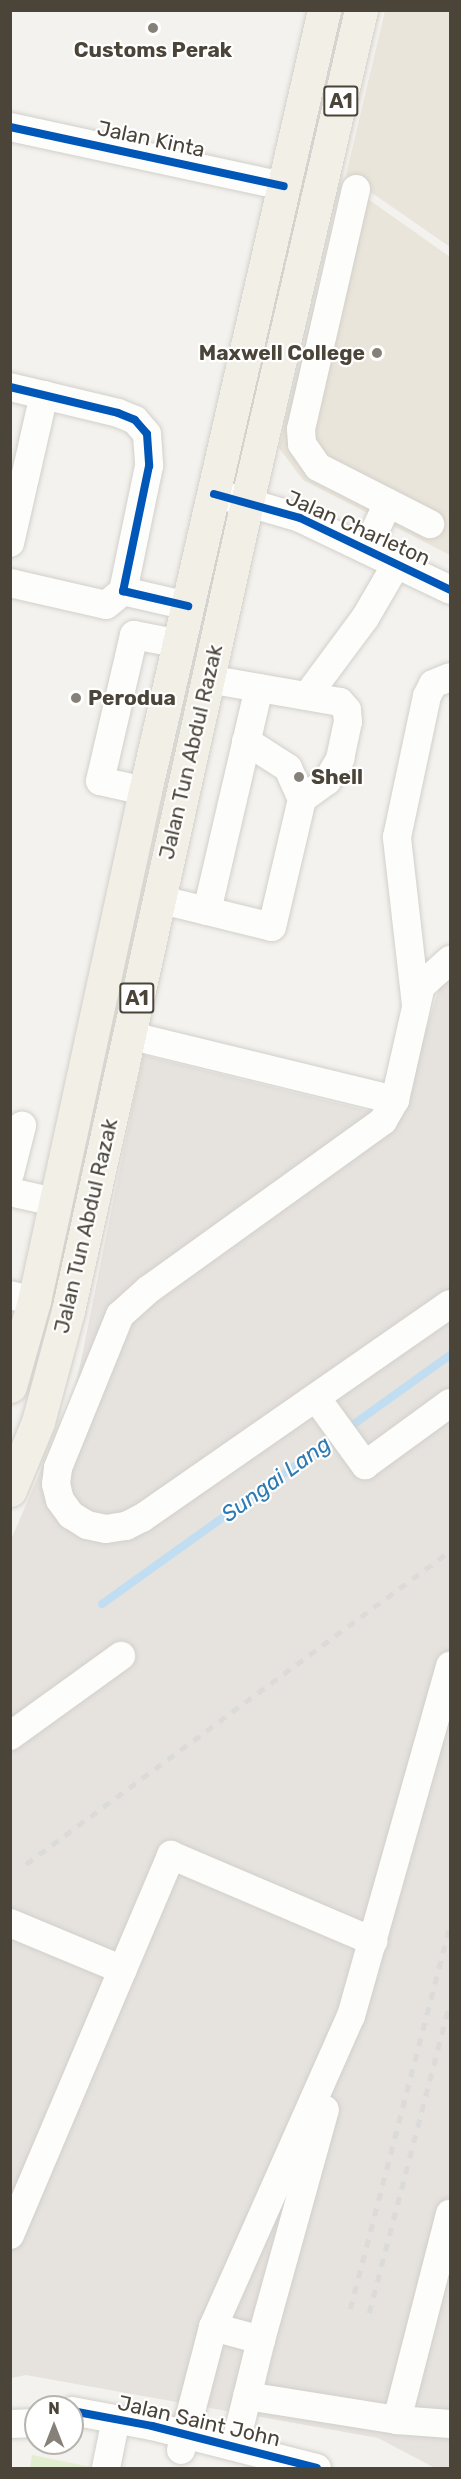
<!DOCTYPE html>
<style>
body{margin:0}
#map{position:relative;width:461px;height:2479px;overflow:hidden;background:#f4f2ee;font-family:Rubik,sans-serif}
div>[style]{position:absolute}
.industrial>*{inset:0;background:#e6e2de}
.education>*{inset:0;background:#eae5da}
.green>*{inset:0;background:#e1eecf}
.stream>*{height:8px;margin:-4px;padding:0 4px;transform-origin:4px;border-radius:4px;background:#c0ddf1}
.roads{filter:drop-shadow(0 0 2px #d2d0cb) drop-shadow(0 0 2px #d2d0cb)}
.minor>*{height:28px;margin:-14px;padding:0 14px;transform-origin:14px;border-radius:14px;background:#fdfdfc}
.major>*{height:33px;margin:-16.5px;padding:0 16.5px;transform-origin:16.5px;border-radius:16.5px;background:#f2efe6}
.rail>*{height:4.5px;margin-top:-2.25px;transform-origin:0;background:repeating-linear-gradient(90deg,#dbdbda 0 8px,transparent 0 16px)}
.cycleway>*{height:8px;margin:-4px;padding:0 4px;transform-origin:4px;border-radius:4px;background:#0057b8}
.dots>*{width:16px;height:16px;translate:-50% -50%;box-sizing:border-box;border:3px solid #fff;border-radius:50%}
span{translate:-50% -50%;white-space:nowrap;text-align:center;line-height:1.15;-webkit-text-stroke:4.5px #fff;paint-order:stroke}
.shield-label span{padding:2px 4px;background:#fff;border:2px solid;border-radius:4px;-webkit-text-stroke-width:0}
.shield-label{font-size:20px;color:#4b4439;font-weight:700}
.poi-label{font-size:21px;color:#4b4439;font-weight:700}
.right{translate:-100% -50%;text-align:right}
.left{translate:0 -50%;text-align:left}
.street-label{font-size:21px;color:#4b4439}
.water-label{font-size:22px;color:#2e7ab2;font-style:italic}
.frame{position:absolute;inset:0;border:12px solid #4b4439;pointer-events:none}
.north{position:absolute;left:24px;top:2395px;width:60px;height:60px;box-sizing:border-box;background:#fff;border:2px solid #b7b4b0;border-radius:50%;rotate:0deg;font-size:16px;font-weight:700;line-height:24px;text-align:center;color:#4b4439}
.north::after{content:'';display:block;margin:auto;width:21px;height:27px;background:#868178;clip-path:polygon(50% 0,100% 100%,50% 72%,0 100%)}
</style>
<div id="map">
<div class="industrial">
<i style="clip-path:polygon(450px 954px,450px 2468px,435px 2468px,378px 2438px,26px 2375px,11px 2378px,11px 1540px,75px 1390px,143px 1055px,398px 1118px)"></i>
</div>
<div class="education">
<i style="clip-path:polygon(385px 11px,450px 11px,450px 247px,346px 175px)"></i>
<i style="clip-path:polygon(344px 182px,450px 257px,450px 555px,303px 480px,279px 448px)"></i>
</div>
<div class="green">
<i style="clip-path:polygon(32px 2455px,96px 2468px,30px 2468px)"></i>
</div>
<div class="stream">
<i style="left:347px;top:1429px;width:127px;rotate:-35.7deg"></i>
<i style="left:102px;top:1604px;width:289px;rotate:-35.6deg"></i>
</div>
<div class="roads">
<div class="minor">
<i style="left:10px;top:127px;width:280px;rotate:12.2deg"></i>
<i style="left:356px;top:189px;width:246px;rotate:102.9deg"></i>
<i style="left:301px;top:429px;width:15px;rotate:86deg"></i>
<i style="left:302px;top:444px;width:28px;rotate:55deg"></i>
<i style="left:318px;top:467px;width:126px;rotate:27deg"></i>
<i style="left:10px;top:387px;width:111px;rotate:13.5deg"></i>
<i style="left:118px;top:413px;width:18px;rotate:22deg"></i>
<i style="left:135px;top:420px;width:18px;rotate:49deg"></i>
<i style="left:147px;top:434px;width:32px;rotate:86deg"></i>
<i style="left:149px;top:466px;width:128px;rotate:101.7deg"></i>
<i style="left:123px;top:591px;width:67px;rotate:13deg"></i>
<i style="left:225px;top:496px;width:78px;rotate:16.3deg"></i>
<i style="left:300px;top:518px;width:166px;rotate:25.6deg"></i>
<i style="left:10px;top:543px;width:152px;rotate:-77.1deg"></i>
<i style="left:367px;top:548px;width:50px;rotate:-65deg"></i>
<i style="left:10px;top:583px;width:98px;rotate:12.9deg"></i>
<i style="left:106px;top:605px;width:22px;rotate:-39deg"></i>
<i style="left:307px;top:696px;width:97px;rotate:-53.4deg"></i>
<i style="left:365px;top:618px;width:64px;rotate:-59.8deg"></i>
<i style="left:246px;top:741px;width:50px;rotate:32.7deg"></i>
<i style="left:288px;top:768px;width:34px;rotate:66deg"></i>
<i style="left:145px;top:791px;width:46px;rotate:-167.5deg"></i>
<i style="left:100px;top:781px;width:150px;rotate:-76.9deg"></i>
<i style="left:134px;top:635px;width:47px;rotate:11.1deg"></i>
<i style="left:158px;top:899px;width:117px;rotate:13.8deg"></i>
<i style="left:272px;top:927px;width:131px;rotate:-76.8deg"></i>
<i style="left:302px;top:799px;width:31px;rotate:-36deg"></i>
<i style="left:327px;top:781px;width:26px;rotate:-59deg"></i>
<i style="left:340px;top:759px;width:38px;rotate:-78deg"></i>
<i style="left:348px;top:722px;width:12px;rotate:-95deg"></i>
<i style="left:347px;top:710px;width:11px;rotate:-131deg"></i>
<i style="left:340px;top:702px;width:134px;rotate:-170.1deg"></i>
<i style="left:207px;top:911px;width:229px;rotate:-76.9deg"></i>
<i style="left:416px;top:1005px;width:169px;rotate:-96.5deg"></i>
<i style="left:397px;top:837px;width:144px;rotate:-78deg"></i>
<i style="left:427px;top:696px;width:13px;rotate:-63deg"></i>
<i style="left:433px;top:684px;width:18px;rotate:-22deg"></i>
<i style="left:128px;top:1035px;width:275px;rotate:13.7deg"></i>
<i style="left:395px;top:1100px;width:117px;rotate:-77.2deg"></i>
<i style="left:421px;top:986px;width:39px;rotate:-42deg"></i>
<i style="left:395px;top:1100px;width:24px;rotate:120deg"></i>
<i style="left:383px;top:1121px;width:288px;rotate:144.3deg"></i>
<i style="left:149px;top:1289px;width:39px;rotate:138deg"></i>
<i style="left:120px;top:1315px;width:165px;rotate:112.1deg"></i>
<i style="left:58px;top:1468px;width:16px;rotate:97deg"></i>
<i style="left:56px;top:1484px;width:16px;rotate:76deg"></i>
<i style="left:60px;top:1500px;width:19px;rotate:54deg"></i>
<i style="left:71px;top:1515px;width:19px;rotate:32deg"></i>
<i style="left:87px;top:1525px;width:19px;rotate:12deg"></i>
<i style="left:106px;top:1529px;width:20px;rotate:-9deg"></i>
<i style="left:126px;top:1526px;width:18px;rotate:-27deg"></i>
<i style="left:142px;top:1518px;width:375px;rotate:-34.8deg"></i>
<i style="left:10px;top:1173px;width:49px;rotate:-75.7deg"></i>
<i style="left:10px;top:1192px;width:45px;rotate:12.8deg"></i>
<i style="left:10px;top:1295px;width:25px;rotate:14deg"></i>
<i style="left:317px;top:1399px;width:82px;rotate:54deg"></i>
<i style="left:365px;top:1465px;width:105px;rotate:-36.1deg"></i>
<i style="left:10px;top:1736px;width:137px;rotate:-35.8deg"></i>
<i style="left:10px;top:1923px;width:122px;rotate:22.6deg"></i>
<i style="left:10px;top:2235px;width:413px;rotate:-67deg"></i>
<i style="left:171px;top:1855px;width:220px;rotate:23.1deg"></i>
<i style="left:213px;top:2327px;width:340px;rotate:-66.1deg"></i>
<i style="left:351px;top:2016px;width:364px;rotate:-74.2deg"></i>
<i style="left:261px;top:2340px;width:239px;rotate:-74.5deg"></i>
<i style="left:247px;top:2396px;width:152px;rotate:9.1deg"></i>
<i style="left:397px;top:2420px;width:53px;rotate:4.3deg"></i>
<i style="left:72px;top:2411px;width:81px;rotate:10.6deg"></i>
<i style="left:152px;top:2426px;width:170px;rotate:14.3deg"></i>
<i style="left:397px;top:2420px;width:213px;rotate:-75.6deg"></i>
<i style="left:10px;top:2424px;width:26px;rotate:-2deg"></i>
<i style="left:181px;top:2450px;width:127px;rotate:-75.4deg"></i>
<i style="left:213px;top:2327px;width:50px;rotate:15.2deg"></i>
<i style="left:261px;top:2340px;width:109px;rotate:103.8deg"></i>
<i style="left:106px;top:2468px;width:50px;rotate:-78.5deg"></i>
</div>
<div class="major">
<i style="left:10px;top:1386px;width:88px;rotate:-74.2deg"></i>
<i style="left:34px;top:1301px;width:522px;rotate:-77.72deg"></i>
<i style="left:145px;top:791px;width:801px;rotate:-77.09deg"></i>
<i style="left:10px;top:1490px;width:74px;rotate:-67.6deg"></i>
<i style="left:38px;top:1422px;width:115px;rotate:-74.9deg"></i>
<i style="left:68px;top:1311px;width:829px;rotate:-77.52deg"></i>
<i style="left:247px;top:502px;width:505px;rotate:-76.95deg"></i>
</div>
</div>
<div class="rail">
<i style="left:26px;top:1864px;width:527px;rotate:-36.44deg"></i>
<i style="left:350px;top:2309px;width:397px;rotate:-75.4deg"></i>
<i style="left:369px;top:2313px;width:320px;rotate:-75.4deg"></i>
</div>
<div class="cycleway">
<i style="left:10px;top:127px;width:280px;rotate:12.2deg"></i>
<i style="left:10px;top:387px;width:111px;rotate:13.5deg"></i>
<i style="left:118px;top:413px;width:18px;rotate:22deg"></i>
<i style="left:135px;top:420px;width:18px;rotate:49deg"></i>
<i style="left:147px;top:434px;width:32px;rotate:86deg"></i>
<i style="left:149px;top:466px;width:128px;rotate:101.7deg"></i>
<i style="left:123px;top:591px;width:67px;rotate:13deg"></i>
<i style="left:214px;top:494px;width:89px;rotate:15.6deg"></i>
<i style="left:300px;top:518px;width:166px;rotate:25.6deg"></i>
<i style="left:72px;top:2411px;width:81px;rotate:10.6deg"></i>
<i style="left:152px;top:2426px;width:170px;rotate:14.3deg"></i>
</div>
<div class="dots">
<i style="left:153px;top:28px;background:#868178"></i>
<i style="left:377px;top:353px;background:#868178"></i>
<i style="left:76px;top:698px;background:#868178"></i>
<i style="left:299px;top:777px;background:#868178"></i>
</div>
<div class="shield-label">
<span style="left:341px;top:101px">A1</span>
<span style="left:137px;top:998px">A1</span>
</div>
<div class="poi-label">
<span style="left:153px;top:50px">Customs Perak</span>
<span class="right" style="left:365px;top:353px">Maxwell College</span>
<span class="left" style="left:88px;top:698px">Perodua</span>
<span class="left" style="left:311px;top:777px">Shell</span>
</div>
<div class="street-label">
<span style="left:151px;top:139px;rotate:12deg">Jalan Kinta</span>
<span style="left:358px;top:528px;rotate:24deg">Jalan Charleton</span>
<span style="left:191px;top:752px;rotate:-77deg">Jalan Tun Abdul Razak</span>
<span style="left:86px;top:1226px;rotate:-77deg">Jalan Tun Abdul Razak</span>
<span style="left:199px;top:2421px;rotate:13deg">Jalan Saint John</span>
</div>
<div class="water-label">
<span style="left:276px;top:1479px;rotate:-36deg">Sungai Lang</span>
</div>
<div class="frame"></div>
<div class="north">N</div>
</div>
